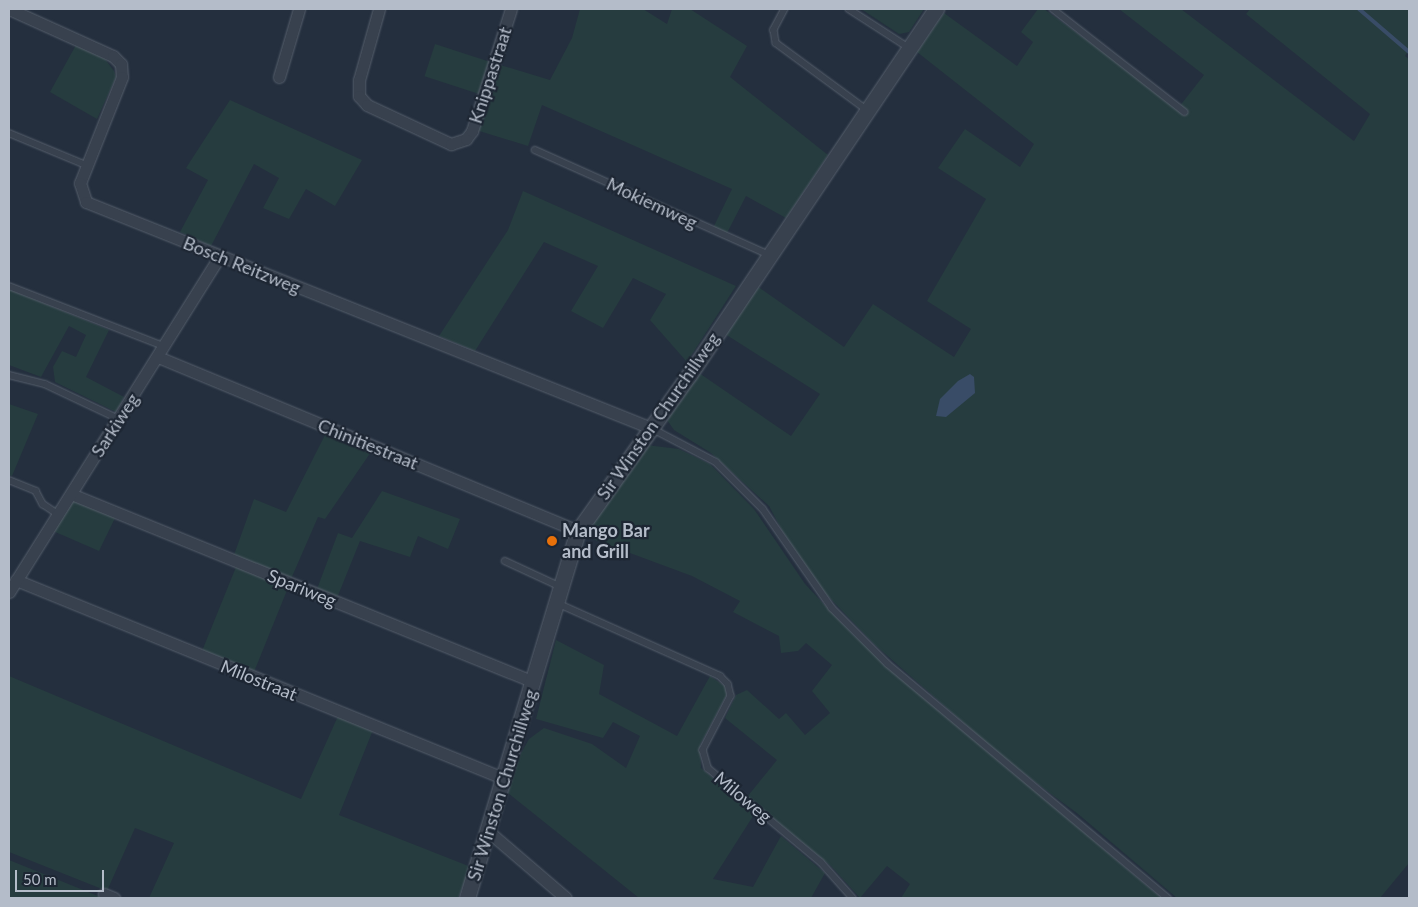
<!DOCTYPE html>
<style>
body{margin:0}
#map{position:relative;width:1418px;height:907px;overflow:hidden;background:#242f3e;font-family:Lato,sans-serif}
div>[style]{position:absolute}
.green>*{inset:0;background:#263c3f;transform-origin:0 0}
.water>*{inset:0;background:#394c67}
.stream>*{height:4px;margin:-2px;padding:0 2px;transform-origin:2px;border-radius:2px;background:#394c67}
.roads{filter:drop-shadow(0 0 1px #565f6c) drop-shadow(0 0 1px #565f6c)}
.service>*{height:5.5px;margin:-2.75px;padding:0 2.75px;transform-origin:2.75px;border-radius:2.75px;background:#38414e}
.minor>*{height:11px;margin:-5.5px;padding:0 5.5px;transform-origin:5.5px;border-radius:5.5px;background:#38414e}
.tertiary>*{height:15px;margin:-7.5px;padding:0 7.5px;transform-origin:7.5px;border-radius:7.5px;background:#38414e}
.dots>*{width:14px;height:14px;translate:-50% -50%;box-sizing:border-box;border:2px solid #1d2633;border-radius:50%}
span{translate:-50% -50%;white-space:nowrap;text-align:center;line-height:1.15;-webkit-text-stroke:4.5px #1d2633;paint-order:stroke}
.street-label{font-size:18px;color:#b4bcc9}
.poi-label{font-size:18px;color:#b4bcc9;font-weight:700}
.left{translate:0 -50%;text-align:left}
.frame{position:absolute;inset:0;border:10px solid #b4bcc9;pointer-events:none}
.scale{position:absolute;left:15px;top:870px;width:89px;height:22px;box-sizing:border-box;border:2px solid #b4bcc9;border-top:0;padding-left:6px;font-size:15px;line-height:18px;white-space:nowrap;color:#b4bcc9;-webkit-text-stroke:4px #1d2633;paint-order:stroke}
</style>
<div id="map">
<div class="green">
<i style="clip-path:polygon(580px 9px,643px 9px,667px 24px,672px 9px,690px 9px,747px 46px,730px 77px,828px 155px,786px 218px,746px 196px,726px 235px,713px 228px,732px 189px,542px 105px,528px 146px,476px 130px,497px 64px,550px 80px,572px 38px)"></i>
<i style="clip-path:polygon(861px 9px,924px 9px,909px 32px,899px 34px)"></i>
<i style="clip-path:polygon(1038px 9px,1044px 9px,1179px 107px,1204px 75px,1119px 9px,1181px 9px,1354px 141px,1370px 114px,1246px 14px,1250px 9px,1409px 9px,1409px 50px,1405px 56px,1409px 59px,1409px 863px,1380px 898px,1177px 898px,1078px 814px,1007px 761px,874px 644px,824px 592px,784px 534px,769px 506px,711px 453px,674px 430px,667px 420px,699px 373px,791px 436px,820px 394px,725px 334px,757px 286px,844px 347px,873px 304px,954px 357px,971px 329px,927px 301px,986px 199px,938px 168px,965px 129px,1020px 167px,1034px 144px,917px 52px,944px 13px,1017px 66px,1033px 42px,1021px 32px)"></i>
<i style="left:435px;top:44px;width:59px;height:34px;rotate:18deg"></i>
<i style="clip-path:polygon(76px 45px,105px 59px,114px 71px,116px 77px,97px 119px,50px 92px)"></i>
<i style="clip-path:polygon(230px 100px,362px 160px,335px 206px,306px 189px,289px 219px,263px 208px,279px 178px,254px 164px,211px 246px,180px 232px,208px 180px,186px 168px)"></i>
<i style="clip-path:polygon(523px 191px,736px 286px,687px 362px,650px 320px,666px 294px,633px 278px,603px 328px,571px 311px,598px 266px,544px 242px,475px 351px,439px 336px,508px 230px)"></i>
<i style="clip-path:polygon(9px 289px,109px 330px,86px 377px,124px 397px,116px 412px,55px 382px,53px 367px,62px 351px,76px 357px,86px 335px,69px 326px,41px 377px,9px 365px)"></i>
<i style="clip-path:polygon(9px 404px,38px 414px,12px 476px,9px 475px)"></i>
<i style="clip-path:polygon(327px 431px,371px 452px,325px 519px,318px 517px,291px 579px,234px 555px,254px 499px,286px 512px)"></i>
<i style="clip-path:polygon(646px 445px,679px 449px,710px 464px,754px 509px,805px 584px,854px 636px,1161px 898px,901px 898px,910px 884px,887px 866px,860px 898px,831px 866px,747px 797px,777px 760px,725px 718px,736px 695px,747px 690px,779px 719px,786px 713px,805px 735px,830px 713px,812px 691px,832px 665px,806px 643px,798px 651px,781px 653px,779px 636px,733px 612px,740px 601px,692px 576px,584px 536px)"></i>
<i style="clip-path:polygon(382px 491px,460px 519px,448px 549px,418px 536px,410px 557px,360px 541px,337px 598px,317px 589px,338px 533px,352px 538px)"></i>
<i style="clip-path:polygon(74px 500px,115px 518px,99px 551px,53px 531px)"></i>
<i style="left:236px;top:567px;width:56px;height:91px;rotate:22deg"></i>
<i style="clip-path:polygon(556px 640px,604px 665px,599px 694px,677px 736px,710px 676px,725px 686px,727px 694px,700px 745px,701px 768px,755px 813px,713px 879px,753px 887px,781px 836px,825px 873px,811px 898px,639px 898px,508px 793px,519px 757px,529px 739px,544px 728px,592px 744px,626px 768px,640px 736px,613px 722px,603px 738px,536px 719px)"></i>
<i style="clip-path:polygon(9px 676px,301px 799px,338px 716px,373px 730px,339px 815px,471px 867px,458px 898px,149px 898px,174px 843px,135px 828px,107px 891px,9px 852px)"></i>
<i style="clip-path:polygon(9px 860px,103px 898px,9px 898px)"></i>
</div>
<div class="water">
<i style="clip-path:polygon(970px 374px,974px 377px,975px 393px,946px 417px,936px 416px,940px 399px,958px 381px)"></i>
</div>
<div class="stream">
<i style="left:1359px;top:9px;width:66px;rotate:40.7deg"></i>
</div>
<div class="roads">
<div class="service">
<i style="left:785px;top:9px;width:24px;rotate:118deg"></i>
<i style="left:774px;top:30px;width:13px;rotate:81deg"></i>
<i style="left:776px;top:43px;width:112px;rotate:36.3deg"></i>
<i style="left:849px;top:9px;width:70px;rotate:32.8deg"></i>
<i style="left:1053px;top:9px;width:167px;rotate:38deg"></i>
<i style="left:9px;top:133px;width:83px;rotate:22.6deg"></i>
<i style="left:535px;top:150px;width:255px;rotate:24.1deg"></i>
<i style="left:9px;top:286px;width:166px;rotate:21.2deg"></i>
<i style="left:9px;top:375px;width:37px;rotate:14deg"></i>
<i style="left:45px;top:384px;width:82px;rotate:25.3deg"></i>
<i style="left:653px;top:429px;width:71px;rotate:27.6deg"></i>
<i style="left:716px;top:462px;width:66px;rotate:45deg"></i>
<i style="left:763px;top:509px;width:121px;rotate:55.1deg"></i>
<i style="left:832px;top:608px;width:79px;rotate:45deg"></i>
<i style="left:888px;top:664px;width:365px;rotate:39.9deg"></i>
<i style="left:9px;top:480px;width:29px;rotate:22deg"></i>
<i style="left:36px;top:491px;width:15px;rotate:62deg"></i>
<i style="left:43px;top:504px;width:18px;rotate:34deg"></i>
<i style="left:505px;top:561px;width:60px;rotate:24.8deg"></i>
<i style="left:557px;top:603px;width:179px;rotate:24.1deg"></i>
<i style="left:720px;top:676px;width:11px;rotate:45deg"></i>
<i style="left:728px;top:684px;width:12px;rotate:76deg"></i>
<i style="left:731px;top:696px;width:61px;rotate:117.4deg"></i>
<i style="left:703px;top:750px;width:19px;rotate:74deg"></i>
<i style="left:708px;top:768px;width:147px;rotate:39.8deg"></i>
<i style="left:821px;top:862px;width:48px;rotate:48.4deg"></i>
</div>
<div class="minor">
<i style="left:9px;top:9px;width:114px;rotate:24.3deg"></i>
<i style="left:113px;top:56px;width:11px;rotate:45deg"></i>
<i style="left:121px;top:64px;width:13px;rotate:86deg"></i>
<i style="left:122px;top:77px;width:114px;rotate:111.6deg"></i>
<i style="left:80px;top:183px;width:20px;rotate:72deg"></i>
<i style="left:86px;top:202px;width:609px;rotate:21.8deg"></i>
<i style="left:379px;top:9px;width:74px;rotate:105.7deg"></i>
<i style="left:359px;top:80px;width:16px;rotate:90deg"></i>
<i style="left:359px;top:96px;width:12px;rotate:48deg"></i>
<i style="left:367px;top:105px;width:93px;rotate:24.9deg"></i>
<i style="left:451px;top:144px;width:16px;rotate:-18deg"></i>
<i style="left:466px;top:139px;width:10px;rotate:-53deg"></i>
<i style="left:472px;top:131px;width:128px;rotate:-72.3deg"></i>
<i style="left:279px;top:77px;width:71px;rotate:-73.6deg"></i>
<i style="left:158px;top:357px;width:455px;rotate:22.5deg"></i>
<i style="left:71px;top:494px;width:499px;rotate:22.1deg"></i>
<i style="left:16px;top:580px;width:526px;rotate:22.13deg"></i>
<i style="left:9px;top:592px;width:397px;rotate:-57.9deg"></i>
<i style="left:489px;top:832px;width:101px;rotate:40.6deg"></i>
<i style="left:104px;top:894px;width:11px;rotate:22deg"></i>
</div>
<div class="tertiary">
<i style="left:467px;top:898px;width:383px;rotate:-73.2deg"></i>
<i style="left:578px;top:531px;width:191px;rotate:-54.6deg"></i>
<i style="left:689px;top:375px;width:442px;rotate:-56deg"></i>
</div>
</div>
<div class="dots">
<i style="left:552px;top:541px;background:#e8710a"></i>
</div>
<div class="street-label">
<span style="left:490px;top:75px;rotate:-72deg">Knippastraat</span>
<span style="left:652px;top:203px;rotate:25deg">Mokiemweg</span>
<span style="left:242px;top:265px;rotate:22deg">Bosch Reitzweg</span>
<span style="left:658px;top:416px;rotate:-55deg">Sir Winston Churchillweg</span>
<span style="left:115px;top:425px;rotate:-57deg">Sarkiweg</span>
<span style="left:368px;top:444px;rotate:22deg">Chinitiestraat</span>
<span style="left:302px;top:588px;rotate:22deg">Spariweg</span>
<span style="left:259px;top:680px;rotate:22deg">Milostraat</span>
<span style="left:502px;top:785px;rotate:-73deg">Sir Winston Churchillweg</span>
<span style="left:743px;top:797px;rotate:40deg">Miloweg</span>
</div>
<div class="poi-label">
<span class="left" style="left:562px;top:541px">Mango Bar<br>and Grill</span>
</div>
<div class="frame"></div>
<div class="scale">50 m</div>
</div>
